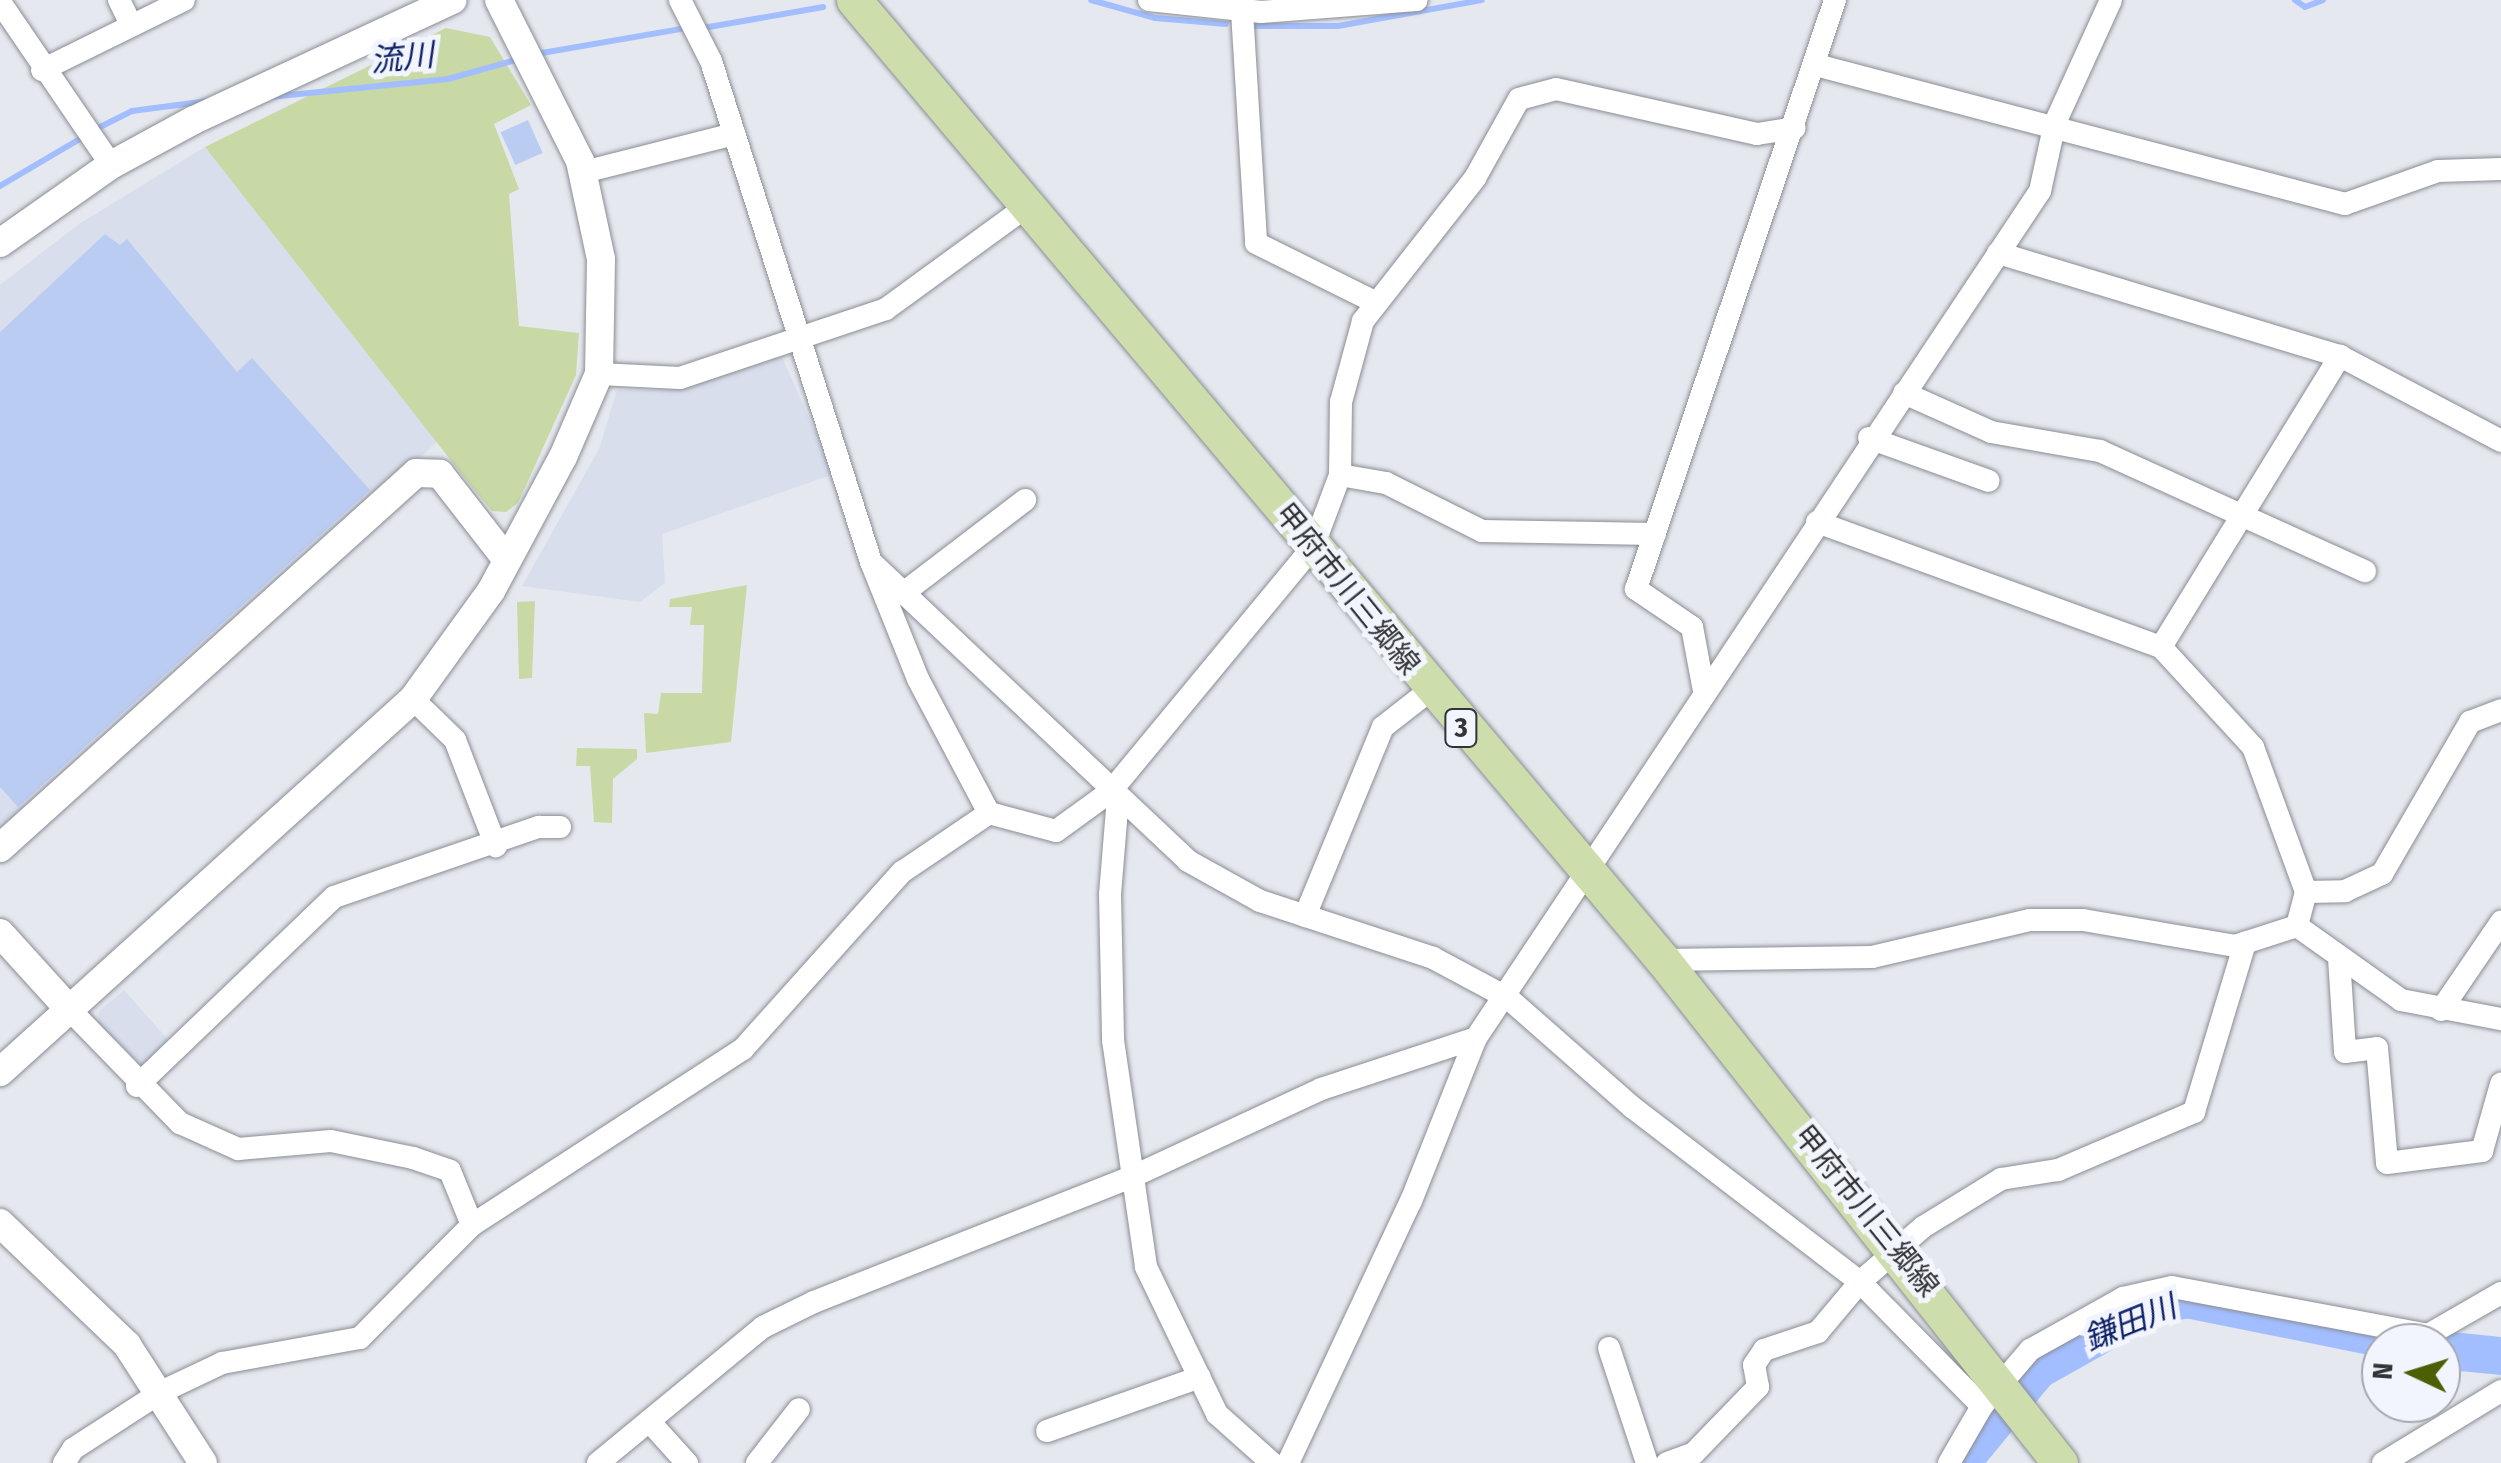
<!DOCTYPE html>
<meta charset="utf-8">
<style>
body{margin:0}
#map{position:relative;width:2501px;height:1463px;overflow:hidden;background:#e5e8ef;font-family:"Fira Sans Condensed","Noto Sans JP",sans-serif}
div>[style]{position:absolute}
.built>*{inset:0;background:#d8deec}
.green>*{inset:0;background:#c8d9a5}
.stream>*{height:6px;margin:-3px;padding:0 3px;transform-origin:3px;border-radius:3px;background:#a3beff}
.river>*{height:38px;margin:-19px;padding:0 19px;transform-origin:19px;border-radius:19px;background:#a3beff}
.building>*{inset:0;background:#bbccf3;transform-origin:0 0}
.roads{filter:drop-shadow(0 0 2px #8a8d93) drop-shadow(0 0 2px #8a8d93)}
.minor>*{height:22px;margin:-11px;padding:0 11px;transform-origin:11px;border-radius:11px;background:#fff}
.tertiary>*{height:28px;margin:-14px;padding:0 14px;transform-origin:14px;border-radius:14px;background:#fff}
.primary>*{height:35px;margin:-17.5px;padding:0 17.5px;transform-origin:17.5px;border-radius:17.5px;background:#ceddac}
span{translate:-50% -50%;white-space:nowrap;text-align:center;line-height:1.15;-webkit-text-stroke:10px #f2f5fd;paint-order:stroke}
.shield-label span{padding:2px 8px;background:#f2f5fd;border:2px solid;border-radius:8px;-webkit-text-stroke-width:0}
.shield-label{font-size:28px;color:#333437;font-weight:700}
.street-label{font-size:30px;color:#333437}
.water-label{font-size:32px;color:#0d2067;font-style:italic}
.north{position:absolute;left:2361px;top:1323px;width:100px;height:100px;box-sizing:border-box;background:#f2f5fd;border:2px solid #a6a8ae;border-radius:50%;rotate:274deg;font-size:28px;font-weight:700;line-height:40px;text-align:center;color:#333437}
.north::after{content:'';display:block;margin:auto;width:35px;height:45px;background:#4c5f05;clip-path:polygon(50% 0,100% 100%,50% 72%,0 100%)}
</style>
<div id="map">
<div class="built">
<i style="clip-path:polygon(205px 147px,437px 442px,0 835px,0 285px,79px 224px)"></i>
<i style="clip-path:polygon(782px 357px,834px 474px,662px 534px,665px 583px,640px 602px,522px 586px,599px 449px,617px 390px,672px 390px)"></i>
<i style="clip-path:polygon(124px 990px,171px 1043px,145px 1068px,98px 1024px,99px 1011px)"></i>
</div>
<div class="green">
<i style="clip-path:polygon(446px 28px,490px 37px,531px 105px,494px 124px,519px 189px,509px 194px,519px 326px,579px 333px,576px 375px,518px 503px,506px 512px,492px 511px,471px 486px,205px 147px)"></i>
<i style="clip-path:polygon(747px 585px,731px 742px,646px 753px,644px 713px,658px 714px,661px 693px,702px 693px,704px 625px,690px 625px,692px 607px,669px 607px,670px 599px)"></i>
<i style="clip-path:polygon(535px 601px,532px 678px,519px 679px,517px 602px)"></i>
<i style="clip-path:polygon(577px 748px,637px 749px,637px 759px,613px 779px,612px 823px,594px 822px,590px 766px,576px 766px)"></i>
</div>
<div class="stream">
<i style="left:1091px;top:0;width:66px;rotate:15.7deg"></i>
<i style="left:1155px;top:18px;width:71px;rotate:4.8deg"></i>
<i style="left:2295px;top:0;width:12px;rotate:35deg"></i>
<i style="left:2305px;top:7px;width:19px;rotate:-21deg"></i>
<i style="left:1249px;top:26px;width:89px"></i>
<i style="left:1338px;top:26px;width:146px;rotate:-10.2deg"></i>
<i style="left:703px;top:28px;width:122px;rotate:-9.9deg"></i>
<i style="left:536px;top:54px;width:152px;rotate:-9.8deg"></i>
<i style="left:270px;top:97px;width:179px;rotate:-5.8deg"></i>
<i style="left:448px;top:79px;width:74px;rotate:-15.7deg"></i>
<i style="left:96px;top:129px;width:40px;rotate:-26.6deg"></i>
<i style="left:132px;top:111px;width:77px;rotate:-7.5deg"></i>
<i style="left:0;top:186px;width:99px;rotate:-30.5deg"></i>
</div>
<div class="river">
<i style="left:2441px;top:1350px;width:60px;rotate:5.7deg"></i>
<i style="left:1961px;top:1463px;width:121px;rotate:-50.4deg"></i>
<i style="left:2038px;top:1370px;width:126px;rotate:-29.4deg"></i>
<i style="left:2148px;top:1308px;width:40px;rotate:-13deg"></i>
<i style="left:2187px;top:1299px;width:223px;rotate:11.4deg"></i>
</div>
<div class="building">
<i style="left:528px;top:120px;width:36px;height:30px;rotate:66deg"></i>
<i style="clip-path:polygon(105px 234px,120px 245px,127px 239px,237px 372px,252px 358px,370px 490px,18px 807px,0 787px,0 332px)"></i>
</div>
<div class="roads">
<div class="minor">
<i style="left:119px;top:0;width:28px;rotate:64deg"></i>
<i style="left:680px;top:0;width:68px;rotate:63.1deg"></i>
<i style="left:711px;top:61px;width:526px;rotate:72.29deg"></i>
<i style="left:871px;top:562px;width:436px;rotate:43.3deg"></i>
<i style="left:1188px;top:861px;width:82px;rotate:29.1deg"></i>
<i style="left:1260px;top:901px;width:182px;rotate:18.2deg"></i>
<i style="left:1433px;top:958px;width:85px;rotate:28.1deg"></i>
<i style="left:1508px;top:998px;width:165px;rotate:41.3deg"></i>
<i style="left:1632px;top:1107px;width:287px;rotate:37.5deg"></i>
<i style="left:1860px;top:1282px;width:84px;rotate:-41.1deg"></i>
<i style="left:1923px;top:1227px;width:92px;rotate:-31.6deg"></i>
<i style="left:2001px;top:1179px;width:58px;rotate:-9deg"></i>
<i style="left:2058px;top:1170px;width:148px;rotate:-23.1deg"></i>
<i style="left:2194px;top:1112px;width:177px;rotate:-73.2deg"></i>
<i style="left:1149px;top:0;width:113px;rotate:6.1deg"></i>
<i style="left:1261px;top:12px;width:156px;rotate:-4.4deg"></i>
<i style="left:0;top:2px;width:197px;rotate:55.7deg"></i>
<i style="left:1242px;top:11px;width:232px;rotate:86.5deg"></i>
<i style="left:1256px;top:243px;width:133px;rotate:26.4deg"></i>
<i style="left:1816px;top:65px;width:547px;rotate:14.72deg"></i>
<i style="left:2345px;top:204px;width:99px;rotate:-19.5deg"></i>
<i style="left:2438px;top:171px;width:63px;rotate:-1.8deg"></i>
<i style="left:42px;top:70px;width:158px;rotate:-26.2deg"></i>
<i style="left:584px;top:172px;width:155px;rotate:-14.2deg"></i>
<i style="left:1998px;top:253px;width:357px;rotate:16.8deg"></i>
<i style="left:2340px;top:356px;width:182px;rotate:27.8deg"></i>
<i style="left:599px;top:374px;width:81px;rotate:2.8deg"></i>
<i style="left:680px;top:378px;width:217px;rotate:-18.5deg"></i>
<i style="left:886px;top:309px;width:175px;rotate:-36.1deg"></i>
<i style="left:1904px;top:393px;width:95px;rotate:24.1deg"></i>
<i style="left:1991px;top:432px;width:111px;rotate:9.9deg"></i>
<i style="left:2100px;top:451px;width:291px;rotate:24.4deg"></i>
<i style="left:1869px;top:438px;width:127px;rotate:19.7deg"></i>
<i style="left:1340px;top:475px;width:47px;rotate:9.9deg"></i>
<i style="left:1386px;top:483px;width:107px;rotate:26.6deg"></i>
<i style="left:1482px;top:531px;width:173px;rotate:1deg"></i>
<i style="left:1817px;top:522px;width:366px;rotate:20deg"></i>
<i style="left:2161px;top:647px;width:136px;rotate:47.4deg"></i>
<i style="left:2253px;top:747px;width:154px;rotate:69.9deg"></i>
<i style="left:2306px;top:892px;width:35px;rotate:105deg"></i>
<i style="left:871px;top:562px;width:126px;rotate:68.1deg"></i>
<i style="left:918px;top:679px;width:152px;rotate:62.1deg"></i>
<i style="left:906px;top:591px;width:150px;rotate:-37.4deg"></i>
<i style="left:2161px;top:647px;width:342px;rotate:-58.4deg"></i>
<i style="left:1704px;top:691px;width:65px;rotate:-100.6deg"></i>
<i style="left:1692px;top:627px;width:68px;rotate:-145.8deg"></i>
<i style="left:1636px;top:589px;width:622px;rotate:-71.33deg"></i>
<i style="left:413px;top:699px;width:59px;rotate:44.3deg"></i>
<i style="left:455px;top:740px;width:114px;rotate:68.9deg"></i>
<i style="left:1118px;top:797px;width:97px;rotate:94.7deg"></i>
<i style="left:1110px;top:894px;width:146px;rotate:88.8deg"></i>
<i style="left:1113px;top:1040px;width:229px;rotate:81.7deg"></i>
<i style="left:1146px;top:1267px;width:163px;rotate:64.2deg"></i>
<i style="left:1217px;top:1414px;width:74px;rotate:41.7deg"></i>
<i style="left:2306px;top:892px;width:39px;rotate:-1deg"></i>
<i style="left:2345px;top:891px;width:41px;rotate:-24.7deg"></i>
<i style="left:2382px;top:874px;width:176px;rotate:-59.9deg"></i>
<i style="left:2470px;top:722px;width:33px;rotate:-21deg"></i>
<i style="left:1305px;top:916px;width:204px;rotate:-67.6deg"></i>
<i style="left:1383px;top:727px;width:58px;rotate:-38deg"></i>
<i style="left:2339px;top:958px;width:94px;rotate:86.3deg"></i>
<i style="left:2345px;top:1052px;width:32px;rotate:-7deg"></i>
<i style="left:2377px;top:1048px;width:115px;rotate:85deg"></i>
<i style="left:2387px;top:1163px;width:96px;rotate:-7.2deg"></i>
<i style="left:2482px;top:1151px;width:70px;rotate:-74.2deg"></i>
<i style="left:1663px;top:960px;width:209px;rotate:-0.8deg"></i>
<i style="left:1872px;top:957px;width:162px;rotate:-13.2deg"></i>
<i style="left:2030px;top:920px;width:53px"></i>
<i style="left:2083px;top:920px;width:154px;rotate:9.7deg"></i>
<i style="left:2235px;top:946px;width:65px;rotate:-17.9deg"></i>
<i style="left:2297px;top:926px;width:128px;rotate:35.4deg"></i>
<i style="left:2401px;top:1000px;width:102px;rotate:10.8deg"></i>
<i style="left:68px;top:1008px;width:161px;rotate:45.8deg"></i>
<i style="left:180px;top:1123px;width:64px;rotate:24.1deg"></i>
<i style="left:238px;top:1149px;width:93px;rotate:-4.9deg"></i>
<i style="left:331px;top:1141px;width:84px;rotate:11.7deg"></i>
<i style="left:413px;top:1158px;width:39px;rotate:19deg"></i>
<i style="left:450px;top:1171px;width:58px;rotate:67.8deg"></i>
<i style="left:2441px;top:1010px;width:107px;rotate:-55.7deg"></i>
<i style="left:137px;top:1086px;width:273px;rotate:-43.8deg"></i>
<i style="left:334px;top:897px;width:217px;rotate:-18.9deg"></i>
<i style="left:539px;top:827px;width:21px"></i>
<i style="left:1609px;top:1348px;width:121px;rotate:71.7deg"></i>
<i style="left:649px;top:1421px;width:57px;rotate:47.9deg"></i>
<i style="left:1047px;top:1431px;width:162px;rotate:-19.4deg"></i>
<i style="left:64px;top:1463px;width:17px;rotate:-57deg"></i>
<i style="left:73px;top:1449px;width:105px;rotate:-32.9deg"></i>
<i style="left:161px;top:1392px;width:68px;rotate:-25.4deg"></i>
<i style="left:222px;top:1363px;width:140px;rotate:-10.3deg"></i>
<i style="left:360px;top:1338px;width:159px;rotate:-45.3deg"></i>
<i style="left:472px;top:1225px;width:323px;rotate:-33deg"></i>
<i style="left:743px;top:1049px;width:238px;rotate:-48.1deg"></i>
<i style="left:902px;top:872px;width:105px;rotate:-34.1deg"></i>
<i style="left:989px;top:813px;width:69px;rotate:15deg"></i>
<i style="left:1056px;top:831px;width:68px;rotate:-36deg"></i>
<i style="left:1111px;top:791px;width:317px;rotate:-50.4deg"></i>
<i style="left:1313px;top:547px;width:77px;rotate:-69.4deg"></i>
<i style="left:1340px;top:475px;width:73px;rotate:-89.2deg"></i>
<i style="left:1341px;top:402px;width:84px;rotate:-74.8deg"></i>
<i style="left:1363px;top:321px;width:182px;rotate:-51.9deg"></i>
<i style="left:1475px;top:178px;width:90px;rotate:-60.9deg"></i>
<i style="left:1519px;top:99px;width:38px;rotate:-15deg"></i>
<i style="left:1556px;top:89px;width:206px;rotate:12.6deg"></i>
<i style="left:1757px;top:134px;width:38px;rotate:-9deg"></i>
<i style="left:598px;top:1463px;width:214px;rotate:-39.5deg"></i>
<i style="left:763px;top:1327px;width:57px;rotate:-26.1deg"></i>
<i style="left:814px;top:1302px;width:346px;rotate:-21.5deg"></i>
<i style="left:1136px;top:1175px;width:204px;rotate:-24.9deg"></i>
<i style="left:1321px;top:1089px;width:163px;rotate:-18.2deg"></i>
<i style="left:757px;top:1463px;width:68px;rotate:-52.1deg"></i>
<i style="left:1288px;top:1463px;width:289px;rotate:-64.9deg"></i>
<i style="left:1411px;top:1201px;width:175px;rotate:-68.3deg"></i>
<i style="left:1476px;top:1038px;width:1018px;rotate:-56.34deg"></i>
<i style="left:2040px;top:191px;width:70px;rotate:-77.6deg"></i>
<i style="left:2055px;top:123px;width:135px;rotate:-65.5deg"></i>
<i style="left:1667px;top:1463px;width:29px;rotate:-20deg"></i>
<i style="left:1694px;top:1453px;width:92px;rotate:-45.9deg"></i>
<i style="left:1758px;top:1387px;width:22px;rotate:-100deg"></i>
<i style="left:1754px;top:1365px;width:18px;rotate:-56deg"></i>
<i style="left:1764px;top:1350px;width:57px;rotate:-18.4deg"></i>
<i style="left:1818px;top:1332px;width:65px;rotate:-50deg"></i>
<i style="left:1860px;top:1282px;width:174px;rotate:45.5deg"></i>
<i style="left:1949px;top:1463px;width:66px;rotate:-59.9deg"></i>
<i style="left:1982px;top:1406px;width:74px;rotate:-49.4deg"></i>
<i style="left:2030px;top:1350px;width:107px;rotate:-29.2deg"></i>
<i style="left:2123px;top:1298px;width:50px;rotate:-12.7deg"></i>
<i style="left:2172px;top:1287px;width:260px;rotate:10.6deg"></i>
<i style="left:2428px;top:1335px;width:84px;rotate:-29.9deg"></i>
<i style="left:2383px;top:1463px;width:138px;rotate:-31.4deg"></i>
</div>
<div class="tertiary">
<i style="left:0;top:243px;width:136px;rotate:-35.1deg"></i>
<i style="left:111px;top:165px;width:94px;rotate:-28.5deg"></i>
<i style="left:194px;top:120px;width:285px;rotate:-24.9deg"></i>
<i style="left:0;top:848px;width:560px;rotate:-42.03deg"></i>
<i style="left:416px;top:473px;width:24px;rotate:2deg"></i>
<i style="left:440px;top:474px;width:109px;rotate:52.1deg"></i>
<i style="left:0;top:933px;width:101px;rotate:47.8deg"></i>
<i style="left:0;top:1072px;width:557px;rotate:-42.09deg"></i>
<i style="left:413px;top:699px;width:133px;rotate:-54.2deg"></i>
<i style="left:491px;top:591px;width:152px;rotate:-61.8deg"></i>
<i style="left:563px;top:457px;width:90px;rotate:-66.6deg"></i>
<i style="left:599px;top:374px;width:115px;rotate:-89deg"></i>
<i style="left:601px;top:259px;width:100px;rotate:-102.1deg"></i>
<i style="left:580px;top:161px;width:180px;rotate:-116.7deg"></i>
<i style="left:0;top:1223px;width:176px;rotate:43.8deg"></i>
<i style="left:127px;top:1345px;width:140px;rotate:57.2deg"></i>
</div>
<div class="primary">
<i style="left:854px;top:0;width:1255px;rotate:49.88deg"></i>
<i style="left:1663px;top:960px;width:641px;rotate:51.72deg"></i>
</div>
</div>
<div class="shield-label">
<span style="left:1461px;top:728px">3</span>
</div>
<div class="street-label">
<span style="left:1347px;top:589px;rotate:51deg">甲府市川三郷線</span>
<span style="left:1866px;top:1211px;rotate:51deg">甲府市川三郷線</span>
</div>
<div class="water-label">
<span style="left:402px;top:58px;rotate:-6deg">流川</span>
<span style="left:2130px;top:1323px;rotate:-22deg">鎌田川</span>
</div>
<div class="north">N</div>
</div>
